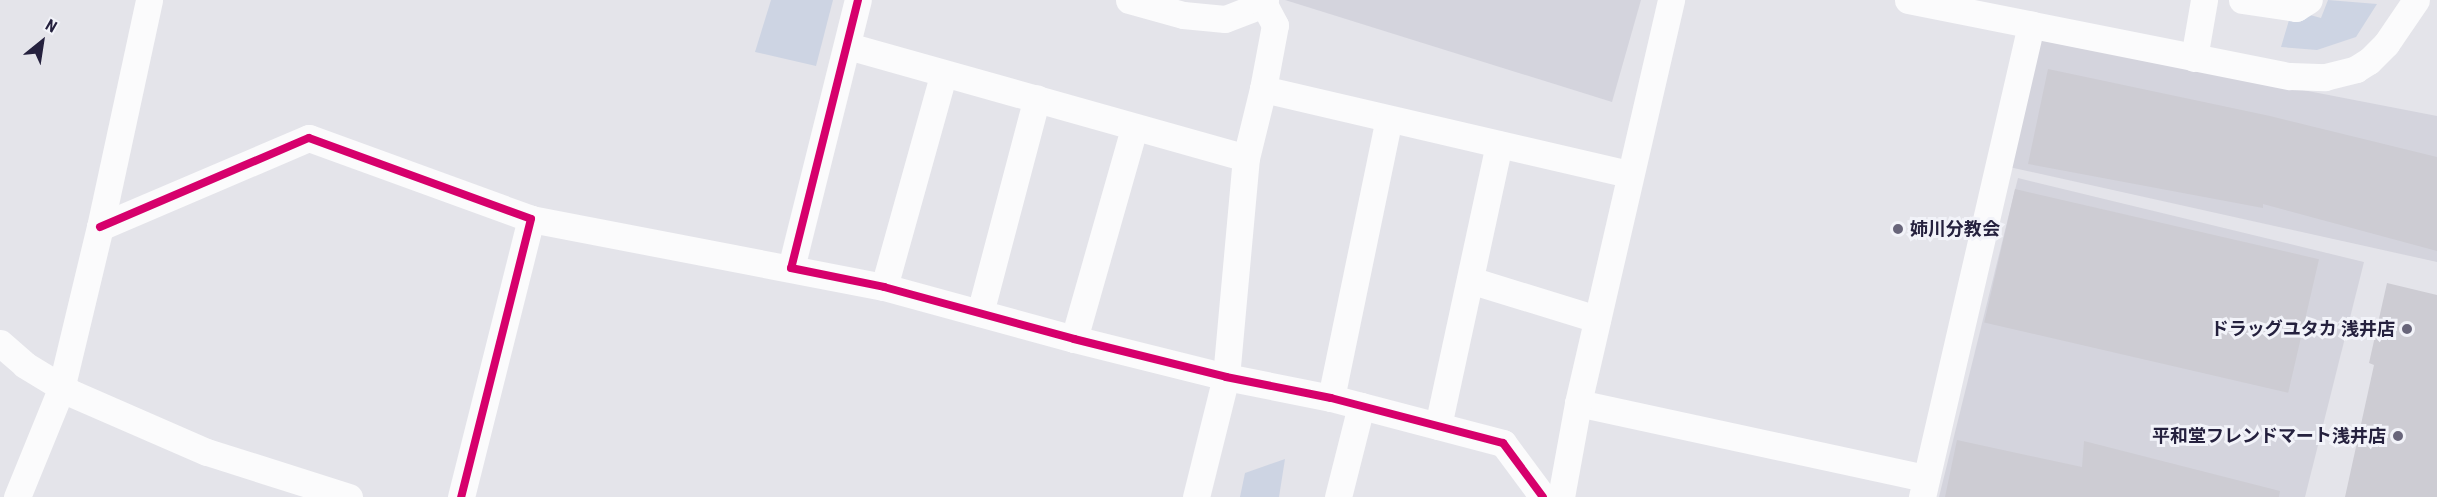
<!DOCTYPE html>
<meta charset="utf-8">
<style>
body{margin:0}
#map{position:relative;width:2437px;height:497px;overflow:hidden;background:#e4e4ea;font-family:"Roboto Condensed","Noto Sans JP",sans-serif}
div>[style]{position:absolute}
.built>*{inset:0;background:#d4d4dd}
.green>*{inset:0;background:#cdd4e3}
.building>*{inset:0;background:#cdccd3;transform-origin:0 0}
.minor>*{height:27px;margin:-13.5px;padding:0 13.5px;transform-origin:13.5px;border-radius:13.5px;background:#fbfbfc}
.cycleway>*{height:8px;margin:-4px;padding:0 4px;transform-origin:4px;border-radius:4px;background:#d6006c}
.dots>*{width:16px;height:16px;translate:-50% -50%;box-sizing:border-box;border:3px solid #f2f3f9;border-radius:50%}
span{translate:-50% -50%;white-space:nowrap;text-align:center;line-height:1.15;-webkit-text-stroke:6px #f2f3f9;paint-order:stroke}
.poi-label{font-size:18px;color:#25213e;font-weight:700}
.left{translate:0 -50%;text-align:left}
.right{translate:-100% -50%;text-align:right}
.north{position:absolute;left:12px;top:12px;width:60px;height:60px;-webkit-text-stroke:4px #f2f3f9;paint-order:stroke;rotate:30deg;font-size:16px;font-weight:700;line-height:24px;text-align:center;color:#25213e}
.north::after{content:'';display:block;margin:auto;width:21px;height:27px;background:#25213e;clip-path:polygon(50% 0,100% 100%,50% 72%,0 100%)}
</style>
<div id="map">
<div class="built">
<i style="clip-path:polygon(1285px 0,1641px 0,1612px 102px)"></i>
<i style="clip-path:polygon(2039px 39px,2437px 116px,2437px 262px,2009px 167px)"></i>
<i style="clip-path:polygon(2018px 178px,2364px 262px,2305px 497px,1939px 497px)"></i>
</div>
<div class="green">
<i style="clip-path:polygon(771px 0,833px 0,816px 66px,755px 52px)"></i>
<i style="clip-path:polygon(2328px 0,2377px 4px,2356px 37px,2317px 50px,2281px 47px,2292px 10px,2321px 18px)"></i>
<i style="clip-path:polygon(1285px 459px,1279px 497px,1240px 497px,1245px 473px)"></i>
</div>
<div class="building">
<i style="clip-path:polygon(2048px 69px,2270px 116px,2437px 157px,2437px 251px,2263px 204px,2263px 208px,2028px 164px)"></i>
<i style="left:2015px;top:189px;width:312px;height:137px;rotate:13deg"></i>
<i style="clip-path:polygon(2387px 283px,2437px 295px,2437px 497px,2345px 497px,2374px 365px,2369px 363px)"></i>
<i style="clip-path:polygon(1957px 440px,2082px 467px,2084px 441px,2280px 491px,2279px 497px,1945px 497px)"></i>
</div>
<div class="minor">
<i style="left:1129px;top:0;width:56px;rotate:15.5deg"></i>
<i style="left:1183px;top:15px;width:42px;rotate:5.4deg"></i>
<i style="left:1225px;top:19px;width:42px;rotate:-21deg"></i>
<i style="left:1264px;top:4px;width:4px;rotate:-76deg"></i>
<i style="left:1908px;top:0;width:389px;rotate:11.3deg"></i>
<i style="left:2290px;top:76px;width:35px;rotate:2deg"></i>
<i style="left:2325px;top:77px;width:32px;rotate:-14deg"></i>
<i style="left:2356px;top:69px;width:15px;rotate:-32deg"></i>
<i style="left:2369px;top:61px;width:24px;rotate:-45deg"></i>
<i style="left:2386px;top:44px;width:53px;rotate:-55.7deg"></i>
<i style="left:2242px;top:0;width:55px;rotate:8.4deg"></i>
<i style="left:2296px;top:8px;width:15px;rotate:-32deg"></i>
<i style="left:848px;top:46px;width:413px;rotate:15.7deg"></i>
<i style="left:2194px;top:58px;width:59px;rotate:-80.2deg"></i>
<i style="left:1263px;top:89px;width:376px;rotate:13.1deg"></i>
<i style="left:100px;top:227px;width:227px;rotate:-23.1deg"></i>
<i style="left:309px;top:138px;width:236px;rotate:20deg"></i>
<i style="left:531px;top:219px;width:359px;rotate:10.9deg"></i>
<i style="left:884px;top:287px;width:197px;rotate:15.3deg"></i>
<i style="left:1074px;top:339px;width:157px;rotate:14deg"></i>
<i style="left:1226px;top:377px;width:107px;rotate:11.3deg"></i>
<i style="left:1331px;top:398px;width:178px;rotate:14.7deg"></i>
<i style="left:1503px;top:443px;width:67px;rotate:53.5deg"></i>
<i style="left:791px;top:268px;width:276px;rotate:-76deg"></i>
<i style="left:1470px;top:280px;width:133px;rotate:17.1deg"></i>
<i style="left:884px;top:287px;width:220px;rotate:-74.4deg"></i>
<i style="left:980px;top:313px;width:222px;rotate:-75.2deg"></i>
<i style="left:1074px;top:339px;width:218px;rotate:-74.1deg"></i>
<i style="left:0;top:343px;width:33px;rotate:41deg"></i>
<i style="left:25px;top:365px;width:54px;rotate:31.3deg"></i>
<i style="left:71px;top:393px;width:148px;rotate:23.5deg"></i>
<i style="left:207px;top:452px;width:149px;rotate:17.6deg"></i>
<i style="left:1331px;top:398px;width:285px;rotate:-78.3deg"></i>
<i style="left:1578px;top:403px;width:356px;rotate:12.2deg"></i>
<i style="left:1438px;top:426px;width:288px;rotate:-77.8deg"></i>
<i style="left:17px;top:497px;width:117px;rotate:-67.8deg"></i>
<i style="left:61px;top:389px;width:167px;rotate:-76.5deg"></i>
<i style="left:100px;top:227px;width:232px;rotate:-77.8deg"></i>
<i style="left:461px;top:497px;width:287px;rotate:-75.9deg"></i>
<i style="left:1196px;top:497px;width:124px;rotate:-76deg"></i>
<i style="left:1226px;top:377px;width:220px;rotate:-84.8deg"></i>
<i style="left:1246px;top:158px;width:71px;rotate:-76.2deg"></i>
<i style="left:1263px;top:89px;width:65px;rotate:-79.4deg"></i>
<i style="left:1275px;top:25px;width:24px;rotate:-118deg"></i>
<i style="left:1338px;top:497px;width:94px;rotate:-75.8deg"></i>
<i style="left:1561px;top:497px;width:96px;rotate:-79.7deg"></i>
<i style="left:1578px;top:403px;width:414px;rotate:-77deg"></i>
<i style="left:1922px;top:497px;width:485px;rotate:-77deg"></i>
</div>
<div class="cycleway">
<i style="left:858px;top:0;width:276px;rotate:104deg"></i>
<i style="left:791px;top:268px;width:95px;rotate:11.5deg"></i>
<i style="left:884px;top:287px;width:197px;rotate:15.3deg"></i>
<i style="left:1074px;top:339px;width:157px;rotate:14deg"></i>
<i style="left:1226px;top:377px;width:107px;rotate:11.3deg"></i>
<i style="left:1331px;top:398px;width:178px;rotate:14.7deg"></i>
<i style="left:1503px;top:443px;width:67px;rotate:53.5deg"></i>
<i style="left:100px;top:227px;width:227px;rotate:-23.1deg"></i>
<i style="left:309px;top:138px;width:236px;rotate:20deg"></i>
<i style="left:531px;top:219px;width:287px;rotate:104.1deg"></i>
</div>
<div class="dots">
<i style="left:1898px;top:229px;background:#68657a"></i>
<i style="left:2407px;top:329px;background:#68657a"></i>
<i style="left:2398px;top:436px;background:#68657a"></i>
</div>
<div class="poi-label">
<span class="left" style="left:1910px;top:229px">姉川分教会</span>
<span class="right" style="left:2395px;top:329px">ドラッグユタカ 浅井店</span>
<span class="right" style="left:2386px;top:436px">平和堂フレンドマート浅井店</span>
</div>
<div class="north">N</div>
</div>
